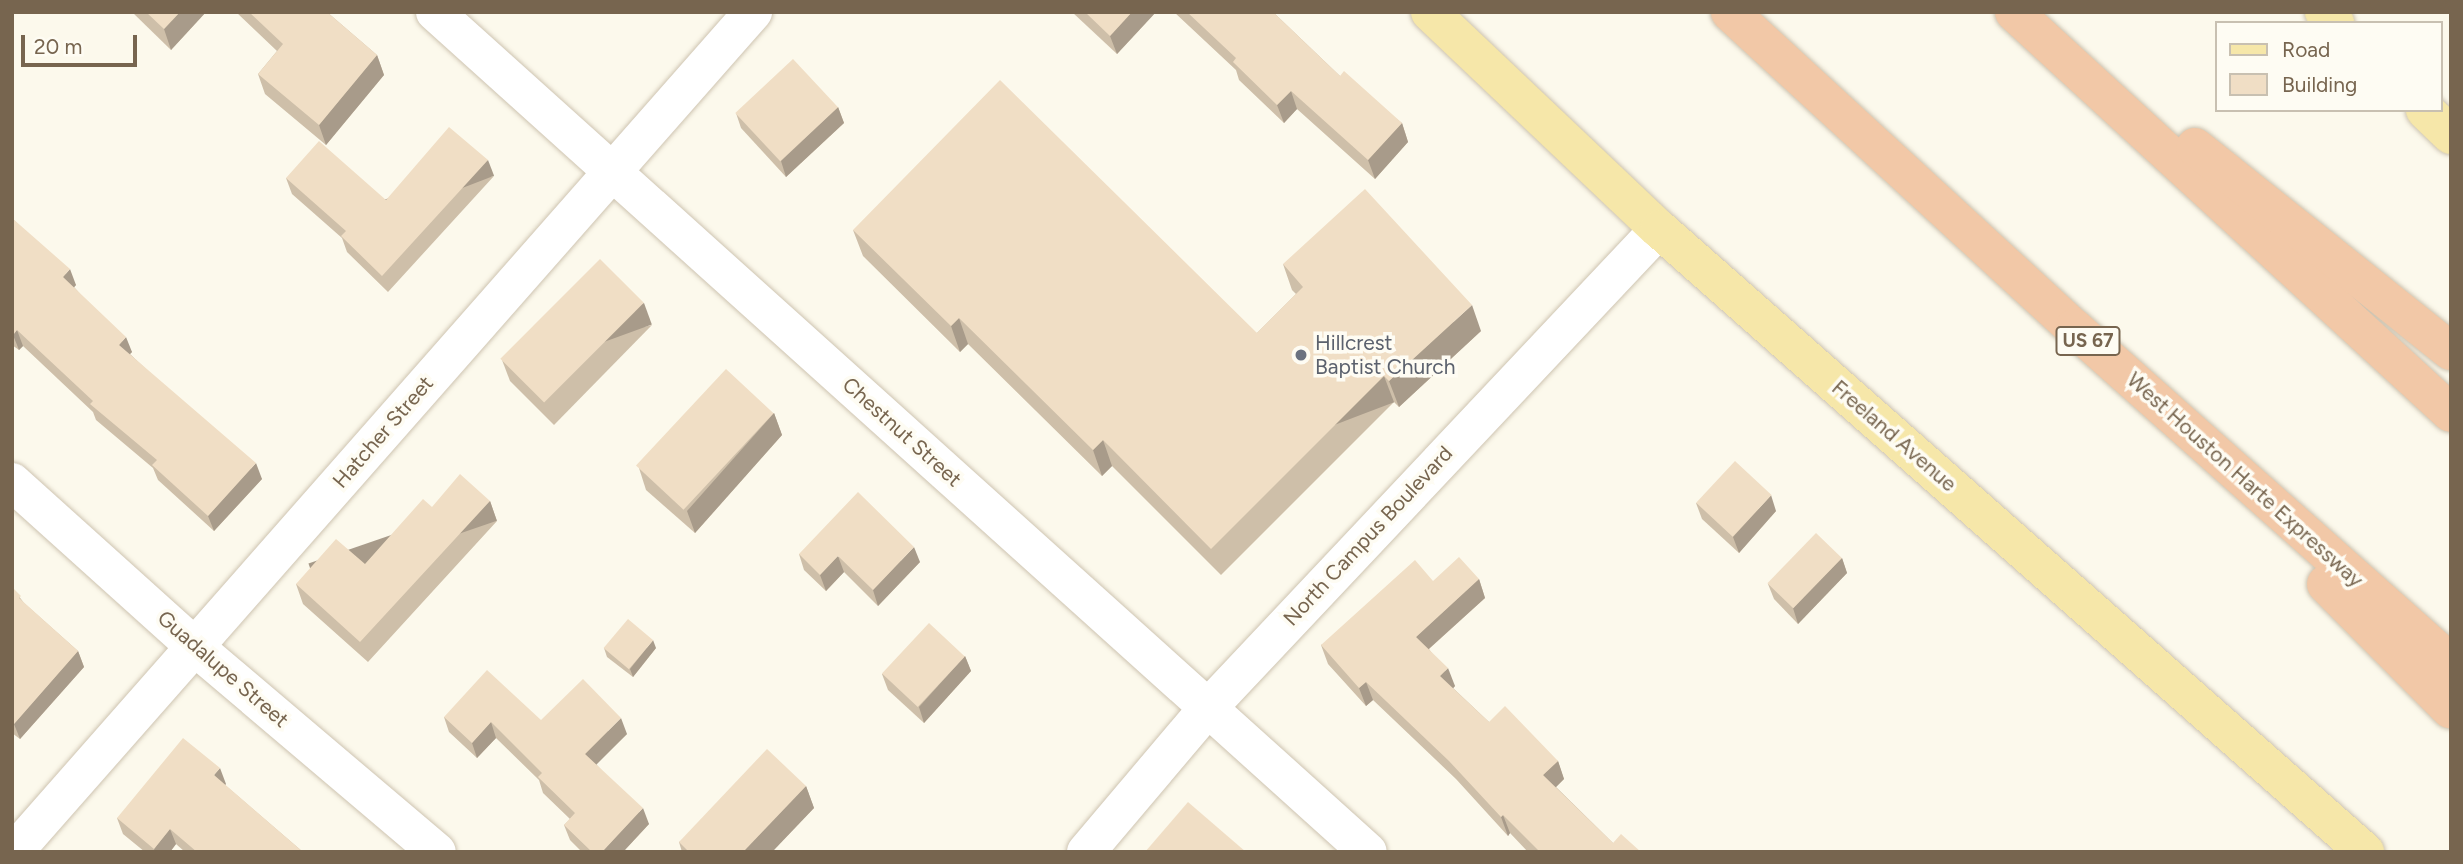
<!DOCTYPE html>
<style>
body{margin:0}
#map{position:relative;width:2463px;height:864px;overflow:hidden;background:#fcf9ec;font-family:Figtree,sans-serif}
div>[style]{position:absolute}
.roads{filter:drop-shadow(0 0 2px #cec4b1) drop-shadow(0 0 2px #cec4b1)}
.minor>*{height:38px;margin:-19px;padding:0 19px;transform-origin:19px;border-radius:19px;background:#fff}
.major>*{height:38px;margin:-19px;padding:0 19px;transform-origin:19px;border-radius:19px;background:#f6e7a9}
.highway>*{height:38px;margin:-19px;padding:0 19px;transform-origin:19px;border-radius:19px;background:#f2c8a7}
.wall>*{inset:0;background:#cebfa9}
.shaded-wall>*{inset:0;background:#a89b8a;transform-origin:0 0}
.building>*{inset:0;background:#f0dec5;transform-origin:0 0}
.dots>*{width:19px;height:19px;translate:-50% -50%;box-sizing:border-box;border:4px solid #fefcf3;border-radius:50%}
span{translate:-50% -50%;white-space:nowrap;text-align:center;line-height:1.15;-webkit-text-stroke:7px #fefcf3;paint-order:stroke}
.shield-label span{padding:2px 5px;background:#fefcf3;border:2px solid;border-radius:5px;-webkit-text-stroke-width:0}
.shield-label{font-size:19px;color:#77654f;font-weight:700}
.worship-label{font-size:21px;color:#5b616d}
.left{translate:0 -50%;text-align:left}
.street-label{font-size:21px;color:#77654f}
.frame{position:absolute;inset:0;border:14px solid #77654f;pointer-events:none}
.legend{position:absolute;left:2215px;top:21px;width:228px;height:91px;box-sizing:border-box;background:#fefcf3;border:2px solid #c8c0b1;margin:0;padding:9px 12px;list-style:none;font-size:21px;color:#77654f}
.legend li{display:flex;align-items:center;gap:14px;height:35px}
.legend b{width:35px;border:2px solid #c8c0b1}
.scale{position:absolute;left:21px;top:35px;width:116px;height:32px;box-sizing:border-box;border:4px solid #77654f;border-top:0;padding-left:9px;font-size:21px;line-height:24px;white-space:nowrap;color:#77654f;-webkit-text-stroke:5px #fefcf3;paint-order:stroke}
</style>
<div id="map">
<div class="roads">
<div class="minor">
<i style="left:435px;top:12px;width:1255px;rotate:42deg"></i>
<i style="left:12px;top:482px;width:246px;rotate:42deg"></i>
<i style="left:195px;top:647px;width:317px;rotate:40.3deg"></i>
<i style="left:14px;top:852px;width:1119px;rotate:-48.66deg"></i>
<i style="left:1086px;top:852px;width:187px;rotate:-49.8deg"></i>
<i style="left:1207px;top:709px;width:659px;rotate:-46.72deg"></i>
</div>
<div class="major">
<i style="left:1430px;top:12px;width:315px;rotate:43.5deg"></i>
<i style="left:1659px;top:229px;width:942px;rotate:41.43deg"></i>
<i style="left:2324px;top:12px;width:16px;rotate:45deg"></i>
<i style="left:2425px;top:110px;width:36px;rotate:44deg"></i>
</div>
<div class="highway">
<i style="left:1730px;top:12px;width:467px;rotate:42.6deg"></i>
<i style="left:2074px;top:328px;width:504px;rotate:41.62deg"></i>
<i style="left:2014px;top:12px;width:593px;rotate:42.54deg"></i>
<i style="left:2195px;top:147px;width:327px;rotate:38.6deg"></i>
<i style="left:2326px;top:584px;width:177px;rotate:45.2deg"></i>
</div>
</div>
<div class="wall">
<i style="clip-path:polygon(132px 12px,206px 12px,171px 50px)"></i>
<i style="clip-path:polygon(236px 12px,327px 12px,377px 55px,384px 75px,326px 145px,265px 94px,258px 74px,277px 51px)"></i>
<i style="clip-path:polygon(1072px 12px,1156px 12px,1117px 54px)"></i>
<i style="clip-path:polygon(1174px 12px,1273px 12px,1340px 76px,1402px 123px,1408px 142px,1375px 179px,1297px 109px,1284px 123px,1239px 80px,1236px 70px)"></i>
<i style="clip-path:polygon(838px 107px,844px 123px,786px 177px,741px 128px,736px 113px)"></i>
<i style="clip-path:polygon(494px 176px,388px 292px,347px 252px,342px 238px,292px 194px,286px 178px,386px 200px)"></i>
<i style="clip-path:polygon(12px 218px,76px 285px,74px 287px,132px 352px,130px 354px,262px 479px,214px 531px,158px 480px,153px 468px,96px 420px,93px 412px,23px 346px,19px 350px,12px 345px)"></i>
<i style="clip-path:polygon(853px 230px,1257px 333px,1296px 294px,1292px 290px,1283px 264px,1481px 331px,1399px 407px,1394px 402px,1221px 575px,1112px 466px,1102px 476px,968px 344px,960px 352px,863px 256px)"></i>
<i style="clip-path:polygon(652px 325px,554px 425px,510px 381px,502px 360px)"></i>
<i style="clip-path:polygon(774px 413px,782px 435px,695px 533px,646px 490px,639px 468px)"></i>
<i style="clip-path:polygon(490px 501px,497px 521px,368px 662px,303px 604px,296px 584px,365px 564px,432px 507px)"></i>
<i style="clip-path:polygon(1696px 503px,1776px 511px,1739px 553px,1702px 519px)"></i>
<i style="clip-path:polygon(799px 554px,920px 562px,878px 606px,844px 572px,826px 591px,804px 570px)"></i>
<i style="clip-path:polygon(1842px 558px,1847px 573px,1798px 624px,1774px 599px,1768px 584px)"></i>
<i style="clip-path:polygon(1479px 579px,1485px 598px,1429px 649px,1455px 686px,1453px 688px,1489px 722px,1558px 761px,1564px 779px,1556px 787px,1613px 843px,1641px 852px,1528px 852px,1510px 833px,1508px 836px,1456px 779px,1373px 700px,1366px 706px,1328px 664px,1321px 645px,1433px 581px)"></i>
<i style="clip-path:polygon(12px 587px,24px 603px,78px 651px,84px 667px,20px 739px,12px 733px)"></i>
<i style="clip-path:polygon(604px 648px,656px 648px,633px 677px,607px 657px)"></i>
<i style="clip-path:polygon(965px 656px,971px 671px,924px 723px,888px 690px,882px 674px)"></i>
<i style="clip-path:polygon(444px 717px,541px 720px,627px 734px,596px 764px,649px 824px,623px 852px,582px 852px,570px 840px,564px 825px,570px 819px,543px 793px,539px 780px,496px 738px,477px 758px,449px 732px)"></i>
<i style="clip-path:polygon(226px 784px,225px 785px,303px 852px,185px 852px,176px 844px,170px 852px,145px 852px,123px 834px,117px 818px)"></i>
<i style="clip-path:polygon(806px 786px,814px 808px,772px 852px,682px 852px,679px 842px)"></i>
</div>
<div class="shaded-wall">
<i style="clip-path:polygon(180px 12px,206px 12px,171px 50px,164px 29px)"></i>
<i style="clip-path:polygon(1132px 12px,1156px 12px,1117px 54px,1110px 36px)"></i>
<i style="clip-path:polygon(377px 55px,384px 75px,326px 145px,319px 125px)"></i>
<i style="clip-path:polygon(1291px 91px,1297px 109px,1284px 123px,1277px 105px)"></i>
<i style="clip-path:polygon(838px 107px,844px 123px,786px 177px,781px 161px)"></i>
<i style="clip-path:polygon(1402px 123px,1408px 142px,1375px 179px,1368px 160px)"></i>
<i style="left:488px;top:160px;width:17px;height:157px;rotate:69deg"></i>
<i style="clip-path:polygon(70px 269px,76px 285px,69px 293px,63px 277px)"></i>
<i style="left:644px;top:303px;width:23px;height:140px;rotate:70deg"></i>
<i style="clip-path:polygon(1472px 305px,1481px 331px,1399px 407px,1389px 381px)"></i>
<i style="clip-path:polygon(959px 318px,968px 344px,960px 352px,951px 326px)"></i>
<i style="clip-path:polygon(17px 330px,23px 346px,19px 350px,13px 335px)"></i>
<i style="clip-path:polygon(126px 337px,132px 352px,124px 360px,119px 345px)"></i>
<i style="left:1384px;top:376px;width:28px;height:245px;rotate:69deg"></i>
<i style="clip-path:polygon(774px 413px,782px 435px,695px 533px,687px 511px)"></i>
<i style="clip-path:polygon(1103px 440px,1112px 466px,1102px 476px,1093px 450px)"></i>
<i style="clip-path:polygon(256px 463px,262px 479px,214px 531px,208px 516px)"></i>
<i style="clip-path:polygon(1771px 495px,1776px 511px,1739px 553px,1733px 537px)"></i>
<i style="left:490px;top:501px;width:21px;height:192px;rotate:71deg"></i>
<i style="clip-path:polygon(914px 547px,920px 562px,878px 606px,873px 590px)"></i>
<i style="clip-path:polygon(838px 556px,844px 572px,826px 591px,820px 575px)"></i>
<i style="clip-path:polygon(1842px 558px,1847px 573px,1798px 624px,1793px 608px)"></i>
<i style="clip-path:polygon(1479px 579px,1485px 598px,1422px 655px,1416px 637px)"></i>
<i style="clip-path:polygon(653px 640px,656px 648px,633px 677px,630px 669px)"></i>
<i style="clip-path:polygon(78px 651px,84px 667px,20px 739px,14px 724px)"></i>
<i style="clip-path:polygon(965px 656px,971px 671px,924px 723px,919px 707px)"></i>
<i style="clip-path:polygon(1448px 668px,1455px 686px,1447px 695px,1440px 676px)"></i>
<i style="clip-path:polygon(1366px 682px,1373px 700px,1366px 706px,1359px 688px)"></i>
<i style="clip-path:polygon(621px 718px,627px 734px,591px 770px,585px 754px)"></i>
<i style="clip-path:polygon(491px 722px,496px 738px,477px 758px,472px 743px)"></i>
<i style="clip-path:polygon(1558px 761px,1564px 779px,1550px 793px,1543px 775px)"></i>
<i style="clip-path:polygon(220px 768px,226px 784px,220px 791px,214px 775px)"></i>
<i style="clip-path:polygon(806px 786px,814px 808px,772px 852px,743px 852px)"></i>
<i style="clip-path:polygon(643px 808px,649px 824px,623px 852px,602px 852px)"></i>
<i style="clip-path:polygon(1503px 815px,1510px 833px,1508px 836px,1501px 817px)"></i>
<i style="clip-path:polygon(170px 829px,176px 844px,170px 852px,155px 852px,154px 849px)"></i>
</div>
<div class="building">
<i style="clip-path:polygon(146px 12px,180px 12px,164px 29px)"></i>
<i style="clip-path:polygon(249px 12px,327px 12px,377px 55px,319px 125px,258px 74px,283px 44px)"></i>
<i style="clip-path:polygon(1085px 12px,1132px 12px,1110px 36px)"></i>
<i style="clip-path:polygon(1187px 12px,1273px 12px,1340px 76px,1344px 71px,1402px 123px,1368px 160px,1291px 91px,1277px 105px,1233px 62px,1236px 58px)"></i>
<i style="left:793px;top:59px;width:66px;height:79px;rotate:47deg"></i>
<i style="clip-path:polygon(1000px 80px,1257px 333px,1303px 287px,1283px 264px,1365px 189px,1472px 305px,1389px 381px,1384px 376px,1211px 549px,1103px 440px,1093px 450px,959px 318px,951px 326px,853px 230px)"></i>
<i style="clip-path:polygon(449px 127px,488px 160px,382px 276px,341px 236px,346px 231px,286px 178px,319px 141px,386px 200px)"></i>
<i style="clip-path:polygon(12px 218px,70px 269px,63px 277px,126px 337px,119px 345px,256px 463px,208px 516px,152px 465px,157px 460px,90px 404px,93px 401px,17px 330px,13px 335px,12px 334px)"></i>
<i style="left:600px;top:259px;width:62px;height:141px;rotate:45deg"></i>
<i style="left:726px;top:369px;width:65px;height:132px;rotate:43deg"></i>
<i style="left:1735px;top:461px;width:50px;height:57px;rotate:43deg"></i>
<i style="clip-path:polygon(460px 474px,490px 501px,360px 642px,296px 584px,336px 539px,365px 564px,423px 499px,432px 507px)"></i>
<i style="clip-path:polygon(858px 492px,914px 547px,873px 590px,838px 556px,820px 575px,799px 554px)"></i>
<i style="left:1816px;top:533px;width:36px;height:70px;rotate:44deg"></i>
<i style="clip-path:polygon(1459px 557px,1479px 579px,1416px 637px,1448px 668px,1440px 676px,1489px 722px,1505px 706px,1558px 761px,1543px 775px,1613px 843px,1621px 834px,1641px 852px,1540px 852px,1503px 815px,1501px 817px,1449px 761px,1366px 682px,1359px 688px,1321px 645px,1415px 560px,1433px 581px)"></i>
<i style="clip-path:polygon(12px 587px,21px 596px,19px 598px,78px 651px,14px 724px,12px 722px)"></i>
<i style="left:628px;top:619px;width:33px;height:38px;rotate:40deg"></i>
<i style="left:929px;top:623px;width:49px;height:69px;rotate:43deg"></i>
<i style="clip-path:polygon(487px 670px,541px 720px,583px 679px,621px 718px,585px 754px,643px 808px,602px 852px,592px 852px,564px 825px,575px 813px,538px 777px,542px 773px,491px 722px,472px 743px,444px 717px)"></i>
<i style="clip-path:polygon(183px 738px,220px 768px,214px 775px,303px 852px,197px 852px,170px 829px,154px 849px,117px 818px)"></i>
<i style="clip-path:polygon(767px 749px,806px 786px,743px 852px,689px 852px,679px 842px)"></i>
<i style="clip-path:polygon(1188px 802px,1246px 852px,1145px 852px)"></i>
</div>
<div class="dots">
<i style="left:1301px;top:355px;background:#6b7280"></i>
</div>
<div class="shield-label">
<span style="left:2088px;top:341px">US 67</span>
</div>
<div class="worship-label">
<span class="left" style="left:1315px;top:355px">Hillcrest<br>Baptist Church</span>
</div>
<div class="street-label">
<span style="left:383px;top:432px;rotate:-49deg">Hatcher Street</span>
<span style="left:902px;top:432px;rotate:42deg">Chestnut Street</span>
<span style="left:1894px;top:436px;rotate:41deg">Freeland Avenue</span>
<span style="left:2245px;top:480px;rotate:42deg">West Houston Harte Expressway</span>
<span style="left:1368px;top:536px;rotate:-47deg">North Campus Boulevard</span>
<span style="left:223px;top:669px;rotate:41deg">Guadalupe Street</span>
</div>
<div class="frame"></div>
<ul class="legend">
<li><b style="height:9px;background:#f6e7a9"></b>Road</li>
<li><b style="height:19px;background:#f0dec5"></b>Building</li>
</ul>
<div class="scale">20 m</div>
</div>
